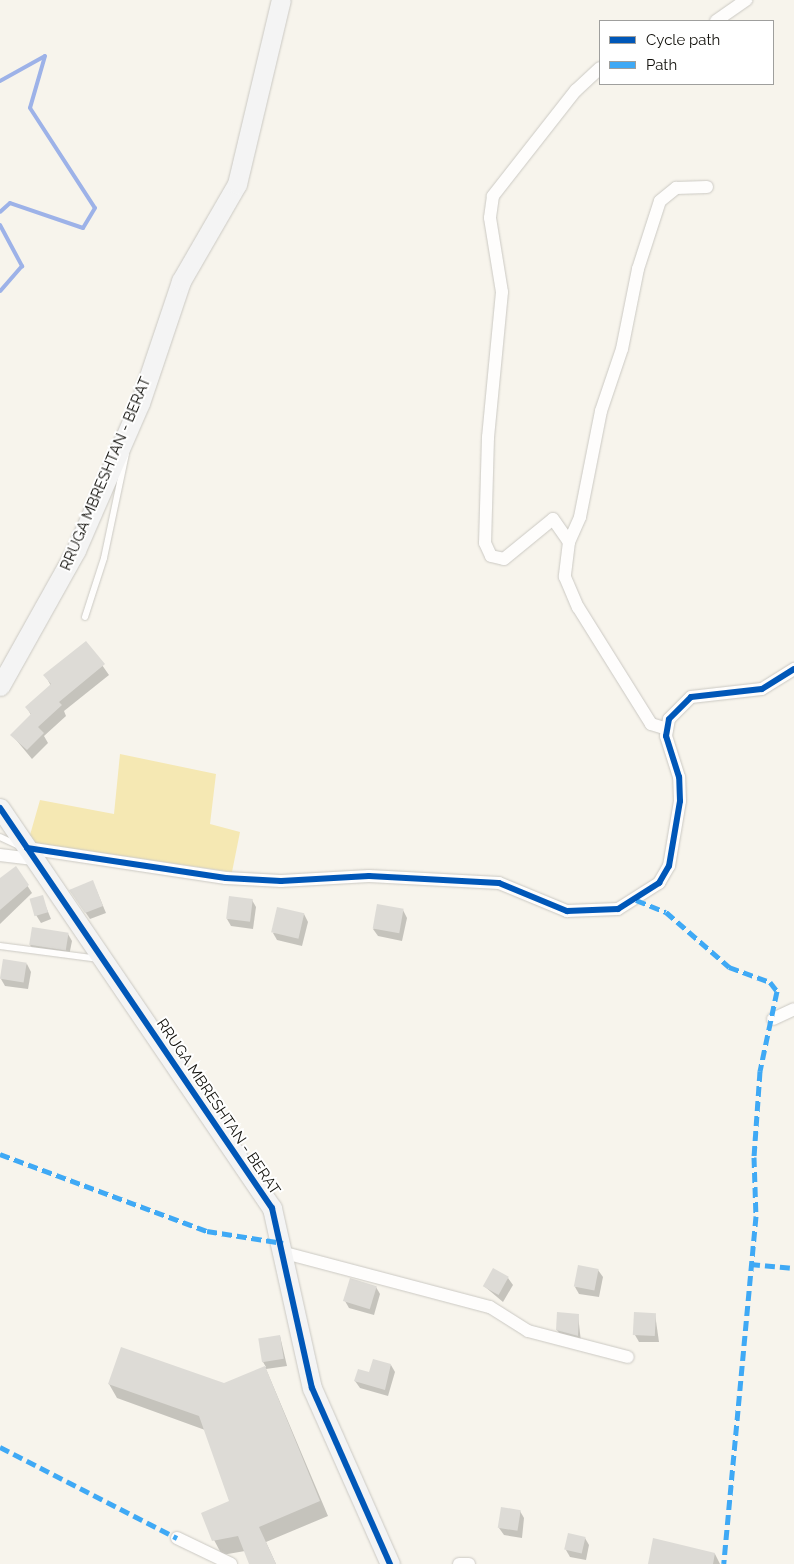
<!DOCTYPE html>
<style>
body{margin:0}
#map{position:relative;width:794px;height:1564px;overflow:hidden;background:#f7f4ec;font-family:Raleway,sans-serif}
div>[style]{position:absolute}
.green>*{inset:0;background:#f5e8b3}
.shadow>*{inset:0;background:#0003}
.stream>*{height:4px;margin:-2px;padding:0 2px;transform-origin:2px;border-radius:2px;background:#9db2e8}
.building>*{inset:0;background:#dddbd6;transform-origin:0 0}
.roads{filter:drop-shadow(0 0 1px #cbc9c3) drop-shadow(0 0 1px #cbc9c3)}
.lane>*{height:6px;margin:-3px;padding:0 3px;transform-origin:3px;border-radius:3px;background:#fefdfc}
.street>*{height:12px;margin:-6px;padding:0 6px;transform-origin:6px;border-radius:6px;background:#fefdfc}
.secondary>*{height:19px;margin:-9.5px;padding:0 9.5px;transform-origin:9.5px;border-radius:9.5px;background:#f4f4f4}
.quiet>*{height:5px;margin-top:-2.5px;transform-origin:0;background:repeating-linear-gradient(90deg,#3fa9f5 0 10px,transparent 0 15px)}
.cycleway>*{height:6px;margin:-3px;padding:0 3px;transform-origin:3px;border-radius:3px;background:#0057b8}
span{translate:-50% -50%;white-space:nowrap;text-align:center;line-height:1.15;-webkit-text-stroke:4px #fff;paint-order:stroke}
.street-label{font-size:15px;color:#100f0a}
.legend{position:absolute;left:599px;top:20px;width:175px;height:65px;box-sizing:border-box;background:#fff;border:1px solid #9f9f9d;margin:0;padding:6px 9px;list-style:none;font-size:15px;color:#100f0a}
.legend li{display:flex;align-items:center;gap:10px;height:25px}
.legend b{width:25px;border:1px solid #9f9f9d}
</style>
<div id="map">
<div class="green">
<i style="clip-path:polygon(120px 754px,216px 774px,210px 824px,240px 832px,232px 872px,28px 842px,40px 800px,114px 814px)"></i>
</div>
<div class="shadow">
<i style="clip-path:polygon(86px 642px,109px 675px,64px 711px,66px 716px,44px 736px,48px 743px,32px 759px,12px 735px,31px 715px,27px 708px,51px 686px,45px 675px)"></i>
<i style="clip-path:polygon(16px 868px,32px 893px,0 924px,0 884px)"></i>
<i style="clip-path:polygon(96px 889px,106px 913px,90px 919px,75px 897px)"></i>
<i style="clip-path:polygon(42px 897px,51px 919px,41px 923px,36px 915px)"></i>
<i style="clip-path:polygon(252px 900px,256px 907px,253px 929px,231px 926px,227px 919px)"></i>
<i style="clip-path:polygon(403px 910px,407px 918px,402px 941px,378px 936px,373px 929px)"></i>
<i style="clip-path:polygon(304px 914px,308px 922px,302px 946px,277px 940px,273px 933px)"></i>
<i style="clip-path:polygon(68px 934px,72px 941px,69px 956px,35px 952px,30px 945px)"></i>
<i style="clip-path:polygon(27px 964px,31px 972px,28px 989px,5px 986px,1px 979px)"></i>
<i style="clip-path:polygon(598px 1270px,603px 1277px,599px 1297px,579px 1294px,575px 1287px)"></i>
<i style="clip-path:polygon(508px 1278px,513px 1285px,503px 1302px,484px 1286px)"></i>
<i style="clip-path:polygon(376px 1287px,380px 1294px,374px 1315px,349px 1308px,345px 1301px)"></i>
<i style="clip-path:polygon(655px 1314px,659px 1342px,639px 1342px,635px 1335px)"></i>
<i style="clip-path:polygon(578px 1315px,581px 1342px,562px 1337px,557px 1330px)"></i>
<i style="clip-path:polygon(280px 1336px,287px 1366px,266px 1369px,328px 1516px,266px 1542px,276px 1564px,250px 1564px,245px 1551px,222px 1555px,214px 1540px,230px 1502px,205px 1430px,117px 1398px,109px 1384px,224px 1385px,266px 1367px,263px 1362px)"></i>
<i style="clip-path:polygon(391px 1365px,395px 1372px,388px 1396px,360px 1388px,355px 1381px)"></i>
<i style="clip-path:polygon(520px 1511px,524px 1518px,522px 1538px,504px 1535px,499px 1528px)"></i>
<i style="clip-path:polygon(585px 1538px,589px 1545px,586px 1560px,570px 1557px,566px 1550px)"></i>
<i style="clip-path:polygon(715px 1554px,720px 1564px,650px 1564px)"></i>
</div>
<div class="stream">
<i style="left:0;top:81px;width:51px;rotate:-29.1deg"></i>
<i style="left:45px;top:56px;width:54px;rotate:106.1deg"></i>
<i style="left:30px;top:108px;width:119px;rotate:57deg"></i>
<i style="left:95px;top:208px;width:23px;rotate:121deg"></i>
<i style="left:83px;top:228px;width:77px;rotate:-161.1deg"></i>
<i style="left:10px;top:203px;width:13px;rotate:138deg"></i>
<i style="left:0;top:225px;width:47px;rotate:61.8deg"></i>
<i style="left:22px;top:266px;width:33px;rotate:131deg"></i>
</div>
<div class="building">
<i style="clip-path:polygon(86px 641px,105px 664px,59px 702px,62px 705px,38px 727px,44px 733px,27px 750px,10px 735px,31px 714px,25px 707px,51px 684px,43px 675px)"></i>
<i style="clip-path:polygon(16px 866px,29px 885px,0 910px,0 878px)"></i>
<i style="clip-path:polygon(93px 880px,103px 906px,85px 913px,69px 890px)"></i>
<i style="left:43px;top:895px;width:18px;height:14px;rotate:74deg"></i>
<i style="left:229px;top:896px;width:24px;height:23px;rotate:7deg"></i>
<i style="left:377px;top:904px;width:27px;height:25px;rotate:10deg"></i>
<i style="left:277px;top:907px;width:28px;height:26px;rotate:13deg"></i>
<i style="left:32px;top:927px;width:37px;height:18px;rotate:9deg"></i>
<i style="left:3px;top:959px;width:24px;height:20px;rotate:9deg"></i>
<i style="left:578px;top:1265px;width:21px;height:22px;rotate:11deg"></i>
<i style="left:493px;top:1268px;width:18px;height:21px;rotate:29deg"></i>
<i style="left:350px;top:1278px;width:28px;height:24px;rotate:17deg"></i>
<i style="clip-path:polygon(557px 1312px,579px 1314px,578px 1336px,556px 1330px)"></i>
<i style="left:634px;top:1312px;width:22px;height:23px;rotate:3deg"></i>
<i style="left:280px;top:1335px;width:24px;height:22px;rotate:81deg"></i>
<i style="clip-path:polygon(121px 1347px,224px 1383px,265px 1366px,320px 1501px,259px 1527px,276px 1564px,249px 1564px,238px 1536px,212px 1541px,201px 1513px,229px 1501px,199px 1416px,108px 1384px)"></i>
<i style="clip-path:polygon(373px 1359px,391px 1364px,385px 1390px,354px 1381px,358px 1369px,369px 1372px)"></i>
<i style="left:501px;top:1507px;width:20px;height:21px;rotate:9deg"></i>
<i style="left:568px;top:1533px;width:18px;height:17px;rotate:13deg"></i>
<i style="clip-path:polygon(653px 1538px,715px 1553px,713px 1564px,648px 1564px)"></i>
</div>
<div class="roads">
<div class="lane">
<i style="left:85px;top:617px;width:62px;rotate:-72.1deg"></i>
<i style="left:104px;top:558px;width:106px;rotate:-78.1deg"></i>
<i style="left:0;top:837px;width:23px;rotate:25deg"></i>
<i style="left:0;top:946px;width:100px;rotate:7.5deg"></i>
</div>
<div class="street">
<i style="left:716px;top:21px;width:37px;rotate:-35deg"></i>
<i style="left:600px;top:68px;width:33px;rotate:137deg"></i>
<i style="left:576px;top:90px;width:135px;rotate:128.1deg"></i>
<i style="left:493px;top:196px;width:22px;rotate:98deg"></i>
<i style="left:490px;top:218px;width:75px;rotate:80.8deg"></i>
<i style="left:502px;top:292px;width:146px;rotate:95.5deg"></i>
<i style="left:488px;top:437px;width:106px;rotate:91.6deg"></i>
<i style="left:485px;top:543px;width:14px;rotate:65deg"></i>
<i style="left:491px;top:556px;width:13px;rotate:13deg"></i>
<i style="left:504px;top:559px;width:63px;rotate:-39.2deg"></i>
<i style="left:553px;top:519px;width:28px;rotate:55deg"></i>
<i style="left:569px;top:542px;width:35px;rotate:97deg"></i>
<i style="left:565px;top:577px;width:33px;rotate:67deg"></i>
<i style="left:578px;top:607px;width:138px;rotate:58deg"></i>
<i style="left:651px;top:724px;width:17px;rotate:17deg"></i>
<i style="left:569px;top:542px;width:27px;rotate:-66deg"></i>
<i style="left:580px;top:517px;width:108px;rotate:-78.8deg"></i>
<i style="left:601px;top:411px;width:65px;rotate:-71.3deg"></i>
<i style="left:622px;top:349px;width:82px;rotate:-78.7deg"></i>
<i style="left:638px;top:269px;width:71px;rotate:-72.1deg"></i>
<i style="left:660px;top:201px;width:21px;rotate:-39deg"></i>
<i style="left:676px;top:188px;width:31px;rotate:-2deg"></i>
<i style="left:27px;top:848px;width:201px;rotate:8.6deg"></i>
<i style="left:226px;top:878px;width:55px;rotate:3.1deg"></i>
<i style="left:281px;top:881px;width:88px;rotate:-3.3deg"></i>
<i style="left:369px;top:876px;width:130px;rotate:3.1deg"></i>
<i style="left:499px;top:883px;width:74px;rotate:22.4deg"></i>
<i style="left:567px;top:911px;width:51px;rotate:-2.2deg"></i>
<i style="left:618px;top:909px;width:49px;rotate:-32.4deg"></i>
<i style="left:659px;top:883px;width:20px;rotate:-60deg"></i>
<i style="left:669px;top:866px;width:66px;rotate:-80.4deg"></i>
<i style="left:680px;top:801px;width:24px;rotate:-92deg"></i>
<i style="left:679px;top:777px;width:43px;rotate:-107.6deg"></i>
<i style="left:666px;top:736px;width:17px;rotate:-80deg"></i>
<i style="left:669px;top:719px;width:31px;rotate:-45deg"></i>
<i style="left:691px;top:697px;width:71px;rotate:-6.4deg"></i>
<i style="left:762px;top:689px;width:38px;rotate:-32deg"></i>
<i style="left:0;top:855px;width:34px;rotate:7deg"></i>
<i style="left:773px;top:1019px;width:23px;rotate:-25deg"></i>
<i style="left:285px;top:1253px;width:212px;rotate:14.8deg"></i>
<i style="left:490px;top:1307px;width:45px;rotate:32.3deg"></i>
<i style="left:528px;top:1331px;width:103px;rotate:14.6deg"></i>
<i style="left:177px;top:1538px;width:60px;rotate:25.7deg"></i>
<i style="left:459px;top:1564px;width:10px"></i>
</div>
<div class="secondary">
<i style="left:0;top:686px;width:156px;rotate:-60.8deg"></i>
<i style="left:76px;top:550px;width:160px;rotate:-66.5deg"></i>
<i style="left:140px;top:403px;width:129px;rotate:-71.4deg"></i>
<i style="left:181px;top:281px;width:112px;rotate:-60deg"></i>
<i style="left:237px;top:184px;width:189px;rotate:-76.6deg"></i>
<i style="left:0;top:808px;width:484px;rotate:55.8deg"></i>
<i style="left:272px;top:1208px;width:184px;rotate:77.5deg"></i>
<i style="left:312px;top:1388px;width:193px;rotate:66.1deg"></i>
</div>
</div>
<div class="quiet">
<i style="left:636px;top:900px;width:32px;rotate:22deg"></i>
<i style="left:666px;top:912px;width:84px;rotate:41.1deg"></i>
<i style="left:729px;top:967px;width:44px;rotate:20.1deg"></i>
<i style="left:770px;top:982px;width:11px;rotate:52deg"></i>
<i style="left:777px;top:991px;width:82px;rotate:102deg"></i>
<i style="left:760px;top:1071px;width:86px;rotate:94deg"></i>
<i style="left:754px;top:1157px;width:59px;rotate:88.1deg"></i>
<i style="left:756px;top:1216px;width:349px;rotate:95.3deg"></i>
<i style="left:0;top:1154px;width:221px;rotate:20.4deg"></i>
<i style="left:207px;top:1231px;width:77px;rotate:9deg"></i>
<i style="left:750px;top:1264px;width:44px;rotate:5.2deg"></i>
<i style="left:0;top:1447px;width:199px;rotate:27.2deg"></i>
</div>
<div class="cycleway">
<i style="left:0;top:808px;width:484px;rotate:55.8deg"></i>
<i style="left:272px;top:1208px;width:184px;rotate:77.5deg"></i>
<i style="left:312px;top:1388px;width:193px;rotate:66.1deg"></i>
<i style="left:27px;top:848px;width:201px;rotate:8.6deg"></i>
<i style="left:226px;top:878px;width:55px;rotate:3.1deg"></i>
<i style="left:281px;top:881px;width:88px;rotate:-3.3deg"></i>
<i style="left:369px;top:876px;width:130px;rotate:3.1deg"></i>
<i style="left:499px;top:883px;width:74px;rotate:22.4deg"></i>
<i style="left:567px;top:911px;width:51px;rotate:-2.2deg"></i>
<i style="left:618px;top:909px;width:49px;rotate:-32.4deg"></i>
<i style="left:659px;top:883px;width:20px;rotate:-60deg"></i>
<i style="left:669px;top:866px;width:66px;rotate:-80.4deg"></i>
<i style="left:680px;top:801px;width:24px;rotate:-92deg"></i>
<i style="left:679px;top:777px;width:43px;rotate:-107.6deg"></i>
<i style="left:666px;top:736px;width:17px;rotate:-80deg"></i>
<i style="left:669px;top:719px;width:31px;rotate:-45deg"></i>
<i style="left:691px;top:697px;width:71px;rotate:-6.4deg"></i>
<i style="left:762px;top:689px;width:38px;rotate:-32deg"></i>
</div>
<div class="street-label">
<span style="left:106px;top:474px;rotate:-67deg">RRUGA MBRESHTAN - BERAT</span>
<span style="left:218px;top:1107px;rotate:56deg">RRUGA MBRESHTAN - BERAT</span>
</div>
<ul class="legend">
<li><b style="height:6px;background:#0057b8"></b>Cycle path</li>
<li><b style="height:6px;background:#3fa9f5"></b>Path</li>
</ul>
</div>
